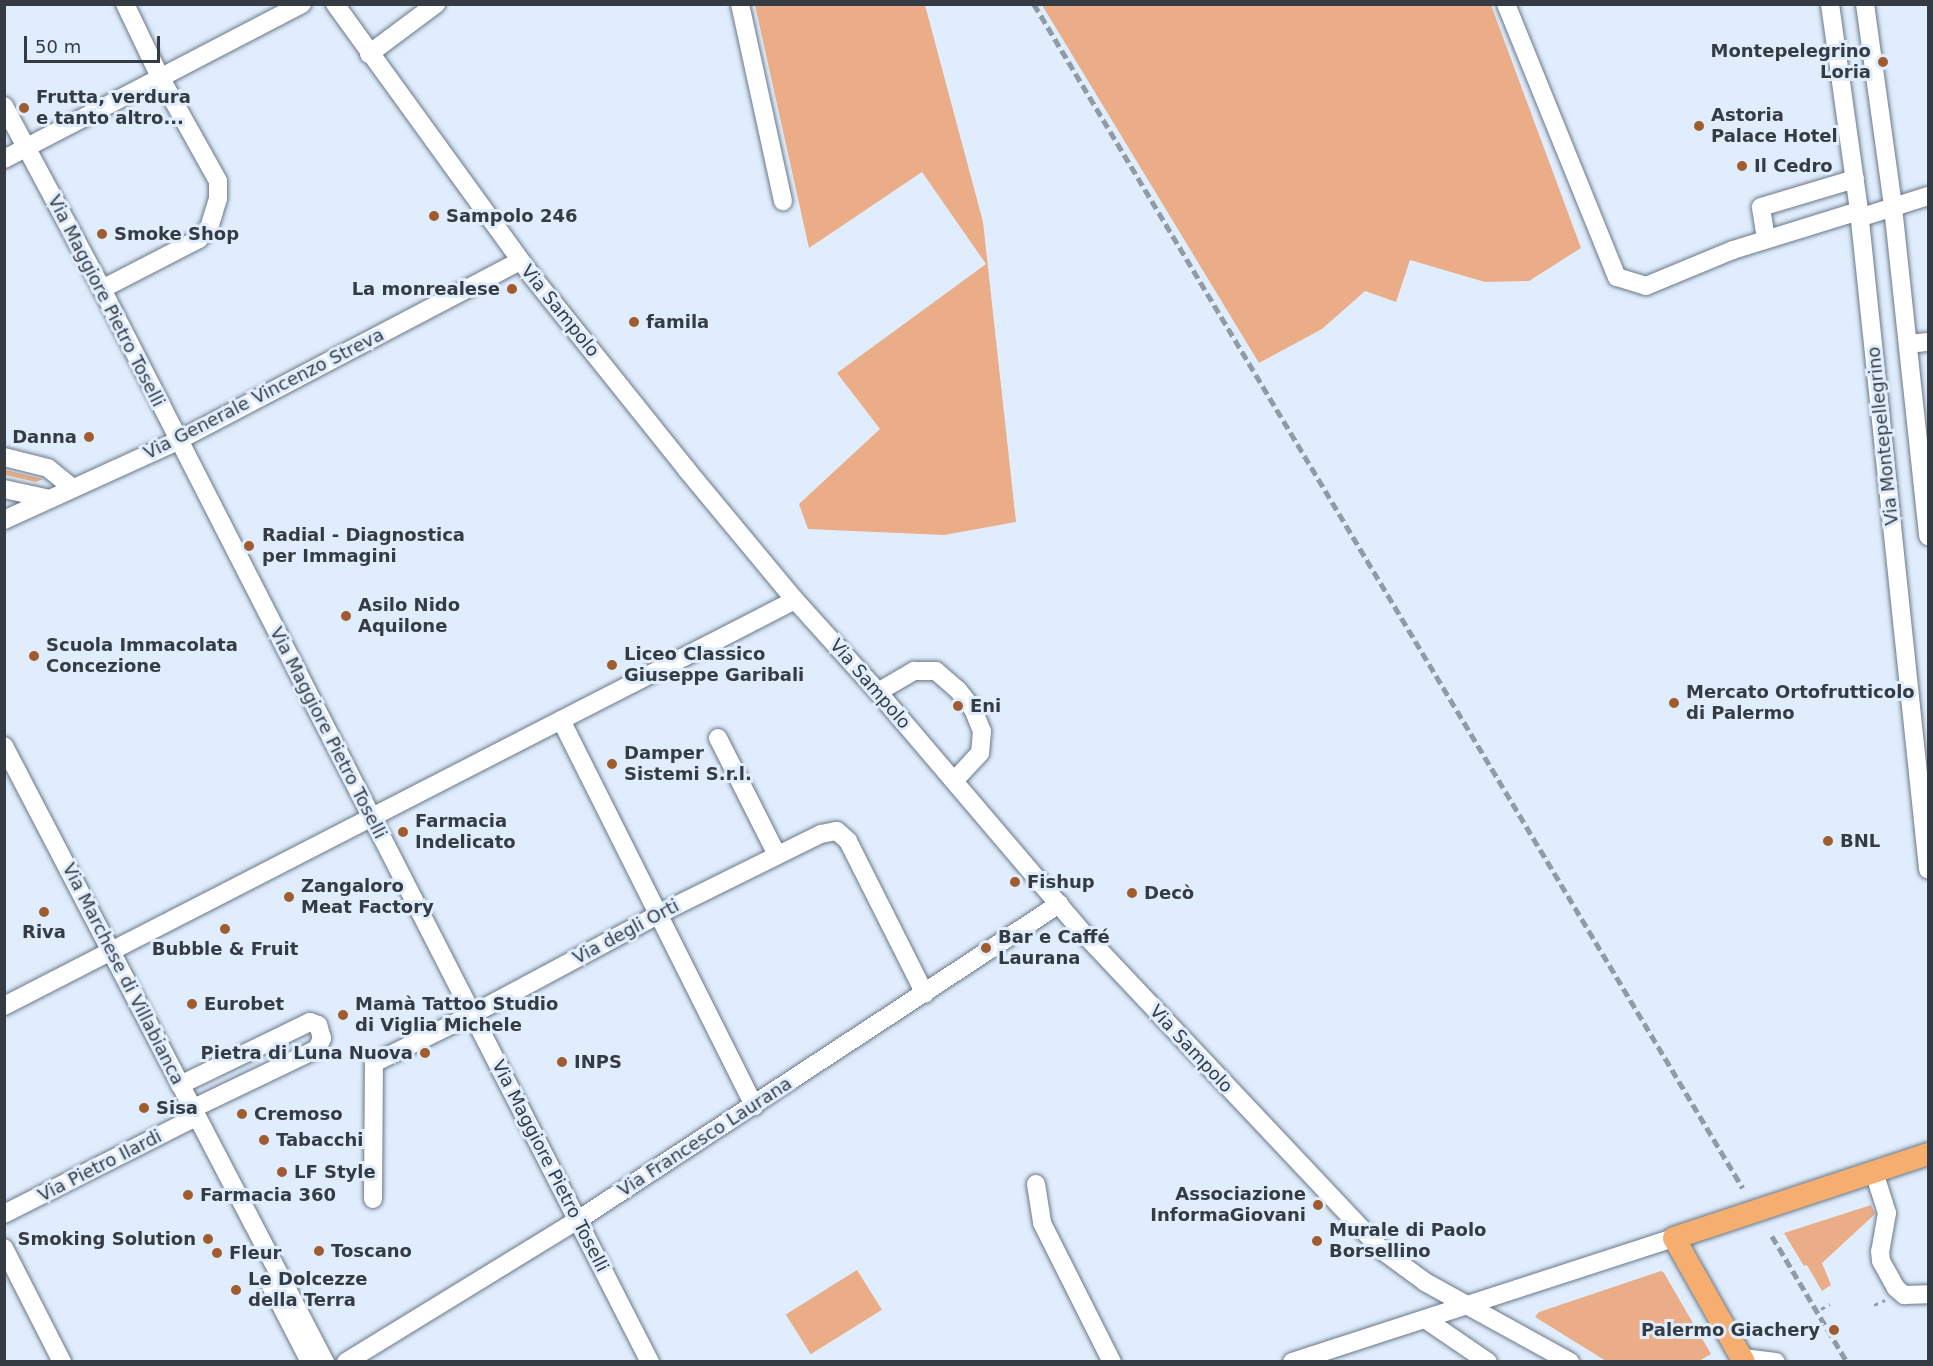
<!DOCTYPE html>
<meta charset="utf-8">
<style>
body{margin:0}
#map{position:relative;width:1933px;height:1366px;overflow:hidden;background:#e0edfc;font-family:"DejaVu Sans",sans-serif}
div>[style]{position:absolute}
.green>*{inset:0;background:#eaad88;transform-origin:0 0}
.path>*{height:3px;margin-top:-1.5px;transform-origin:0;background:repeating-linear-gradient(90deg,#919ba6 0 4.5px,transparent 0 9px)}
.roads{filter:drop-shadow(0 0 2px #697888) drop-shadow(0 0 2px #697888)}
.minor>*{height:18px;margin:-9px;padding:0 9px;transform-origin:9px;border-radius:9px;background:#fff}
.major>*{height:22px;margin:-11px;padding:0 11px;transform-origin:11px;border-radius:11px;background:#f5ae70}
.rail>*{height:4.5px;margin-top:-2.25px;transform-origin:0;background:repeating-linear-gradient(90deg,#919ba6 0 9px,transparent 0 13.5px)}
.dots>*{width:16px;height:16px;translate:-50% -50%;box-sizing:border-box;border:3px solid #e0edfc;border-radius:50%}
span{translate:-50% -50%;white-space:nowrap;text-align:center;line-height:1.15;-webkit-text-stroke:6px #e0edfc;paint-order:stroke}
.poi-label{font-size:18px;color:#353b42;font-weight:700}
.right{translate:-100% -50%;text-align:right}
.left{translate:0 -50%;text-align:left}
.street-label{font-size:18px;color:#353b42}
.frame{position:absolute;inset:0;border:6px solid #353b42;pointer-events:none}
.scale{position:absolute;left:24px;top:36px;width:136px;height:27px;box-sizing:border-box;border:3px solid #353b42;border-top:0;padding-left:8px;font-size:18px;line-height:21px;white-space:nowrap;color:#353b42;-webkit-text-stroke:4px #e0edfc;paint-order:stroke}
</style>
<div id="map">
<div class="green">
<i style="clip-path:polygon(755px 5px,925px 5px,983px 222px,1016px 522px,944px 535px,808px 529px,799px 504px,880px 429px,837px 373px,986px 264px,922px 172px,809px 248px)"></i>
<i style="clip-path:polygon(1042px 5px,1491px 5px,1581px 248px,1529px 281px,1485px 282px,1410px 260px,1396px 302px,1365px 291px,1322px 329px,1259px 363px)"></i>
<i style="clip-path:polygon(5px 470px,43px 479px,36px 482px,5px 475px)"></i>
<i style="clip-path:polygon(1871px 1205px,1875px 1214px,1822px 1263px,1831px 1285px,1822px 1291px,1807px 1265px,1804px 1266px,1784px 1233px)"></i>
<i style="left:857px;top:1270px;width:47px;height:84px;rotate:58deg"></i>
<i style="clip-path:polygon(1661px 1271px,1664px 1273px,1711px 1354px,1699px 1361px,1606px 1361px,1535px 1317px,1539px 1312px)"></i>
</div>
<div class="path">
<i style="left:1874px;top:1305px;width:12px;rotate:-24deg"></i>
<i style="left:1821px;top:1309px;width:10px;rotate:-29deg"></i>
</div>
<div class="roads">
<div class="minor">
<i style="left:335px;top:4px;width:334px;rotate:54.1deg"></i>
<i style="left:531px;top:275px;width:250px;rotate:51.3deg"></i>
<i style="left:687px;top:470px;width:169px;rotate:50.3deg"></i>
<i style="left:795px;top:600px;width:124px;rotate:47.9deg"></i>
<i style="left:878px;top:692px;width:318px;rotate:49.6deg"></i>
<i style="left:1084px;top:934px;width:436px;rotate:46.7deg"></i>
<i style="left:1383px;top:1251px;width:52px;rotate:36.4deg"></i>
<i style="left:1425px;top:1282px;width:166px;rotate:28.9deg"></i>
<i style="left:740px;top:4px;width:202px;rotate:77.7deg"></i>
<i style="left:1506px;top:4px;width:295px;rotate:67.9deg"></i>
<i style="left:1617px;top:277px;width:30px;rotate:17deg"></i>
<i style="left:1646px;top:286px;width:94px;rotate:-22.5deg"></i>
<i style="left:1733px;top:250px;width:132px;rotate:-17.2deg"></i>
<i style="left:1830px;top:4px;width:209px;rotate:82deg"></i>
<i style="left:1859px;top:211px;width:662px;rotate:84.01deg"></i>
<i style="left:1865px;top:4px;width:205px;rotate:82.1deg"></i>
<i style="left:1893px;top:207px;width:331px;rotate:83.9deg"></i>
<i style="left:369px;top:54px;width:84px;rotate:-36.7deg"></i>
<i style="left:4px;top:106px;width:208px;rotate:61.8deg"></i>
<i style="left:102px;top:289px;width:1205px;rotate:62.95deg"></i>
<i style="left:4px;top:159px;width:336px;rotate:-27.5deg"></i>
<i style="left:1859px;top:218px;width:72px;rotate:-17.7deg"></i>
<i style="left:1766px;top:239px;width:32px;rotate:-99deg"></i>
<i style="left:1761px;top:207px;width:98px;rotate:-16.6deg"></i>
<i style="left:102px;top:289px;width:109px;rotate:-27.3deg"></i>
<i style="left:199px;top:239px;width:15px;rotate:-48deg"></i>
<i style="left:209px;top:228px;width:31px;rotate:-73deg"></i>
<i style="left:218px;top:198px;width:17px;rotate:-90deg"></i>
<i style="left:218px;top:181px;width:119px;rotate:-119.1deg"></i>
<i style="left:160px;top:77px;width:81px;rotate:-115.6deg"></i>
<i style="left:1908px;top:344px;width:20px;rotate:-6deg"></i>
<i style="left:4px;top:457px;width:45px;rotate:14deg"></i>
<i style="left:48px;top:468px;width:32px;rotate:39deg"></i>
<i style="left:4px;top:489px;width:47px;rotate:12.3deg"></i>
<i style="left:4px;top:520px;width:190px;rotate:-24.5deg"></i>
<i style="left:177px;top:441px;width:387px;rotate:-27.7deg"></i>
<i style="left:878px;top:692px;width:42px;rotate:-30.3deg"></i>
<i style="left:914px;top:671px;width:22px"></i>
<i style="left:936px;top:671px;width:29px;rotate:41deg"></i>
<i style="left:958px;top:690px;width:24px;rotate:52deg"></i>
<i style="left:973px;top:709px;width:24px;rotate:68deg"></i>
<i style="left:982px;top:731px;width:22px;rotate:95deg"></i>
<i style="left:980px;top:753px;width:38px;rotate:133deg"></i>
<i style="left:561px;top:720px;width:432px;rotate:63.4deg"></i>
<i style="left:718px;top:738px;width:131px;rotate:63.2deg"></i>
<i style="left:4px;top:746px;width:695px;rotate:62.48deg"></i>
<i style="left:4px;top:1006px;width:889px;rotate:-27.17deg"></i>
<i style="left:180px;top:1085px;width:144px;rotate:-25.9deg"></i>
<i style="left:310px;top:1022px;width:9px;rotate:21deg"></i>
<i style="left:318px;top:1025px;width:14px;rotate:73deg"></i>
<i style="left:322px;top:1038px;width:12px;rotate:114deg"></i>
<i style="left:317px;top:1049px;width:139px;rotate:154.4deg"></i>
<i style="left:1874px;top:1172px;width:43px;rotate:72.4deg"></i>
<i style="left:1887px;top:1213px;width:39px;rotate:100deg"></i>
<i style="left:1880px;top:1251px;width:10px;rotate:84deg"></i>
<i style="left:1881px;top:1261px;width:31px;rotate:61deg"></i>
<i style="left:1896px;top:1288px;width:11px;rotate:41deg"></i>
<i style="left:1904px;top:1295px;width:24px;rotate:-2deg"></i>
<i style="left:1036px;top:1184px;width:39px;rotate:81deg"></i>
<i style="left:1042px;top:1223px;width:156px;rotate:63.3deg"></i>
<i style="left:373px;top:1199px;width:136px;rotate:-89.6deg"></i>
<i style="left:374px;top:1063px;width:108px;rotate:-26.3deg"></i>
<i style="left:471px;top:1015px;width:213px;rotate:-28.2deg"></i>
<i style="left:659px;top:914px;width:181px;rotate:-26.3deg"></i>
<i style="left:821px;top:834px;width:16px;rotate:-11deg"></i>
<i style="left:837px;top:831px;width:15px;rotate:42deg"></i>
<i style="left:848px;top:841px;width:171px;rotate:63.3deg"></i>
<i style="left:4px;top:1214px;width:215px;rotate:-26.8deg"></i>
<i style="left:4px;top:1248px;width:128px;rotate:63deg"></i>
<i style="left:271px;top:1286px;width:85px;rotate:62.8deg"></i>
<i style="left:1425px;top:1319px;width:76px;rotate:34.3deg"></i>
<i style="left:346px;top:1362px;width:272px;rotate:-31.5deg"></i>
<i style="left:578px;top:1220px;width:576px;rotate:-33.3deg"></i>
<i style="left:1292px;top:1362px;width:402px;rotate:-18deg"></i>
<i style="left:1741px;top:1362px;width:4px;rotate:-63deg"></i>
<i style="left:1743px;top:1358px;width:33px;rotate:7deg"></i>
</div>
<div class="major">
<i style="left:1744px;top:1362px;width:142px;rotate:-119.4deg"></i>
<i style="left:1674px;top:1238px;width:268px;rotate:-18.3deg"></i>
</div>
</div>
<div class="rail">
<i style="left:1034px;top:4px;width:1380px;rotate:59.09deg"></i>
<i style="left:1772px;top:1236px;width:147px;rotate:59.2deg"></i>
</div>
<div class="dots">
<i style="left:1883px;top:62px;background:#a05c2e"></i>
<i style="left:24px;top:108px;background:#a05c2e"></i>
<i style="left:1699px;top:126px;background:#a05c2e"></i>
<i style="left:1742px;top:166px;background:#a05c2e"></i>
<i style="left:434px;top:216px;background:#a05c2e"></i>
<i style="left:102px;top:234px;background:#a05c2e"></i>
<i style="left:512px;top:289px;background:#a05c2e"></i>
<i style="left:634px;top:322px;background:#a05c2e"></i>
<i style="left:89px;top:437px;background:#a05c2e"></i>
<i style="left:249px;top:546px;background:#a05c2e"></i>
<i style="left:346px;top:616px;background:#a05c2e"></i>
<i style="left:34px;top:656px;background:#a05c2e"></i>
<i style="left:612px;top:665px;background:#a05c2e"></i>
<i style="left:1674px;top:703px;background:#a05c2e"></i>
<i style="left:958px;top:706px;background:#a05c2e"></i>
<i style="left:612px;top:764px;background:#a05c2e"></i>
<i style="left:403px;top:832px;background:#a05c2e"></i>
<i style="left:1828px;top:841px;background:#a05c2e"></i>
<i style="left:1015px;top:882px;background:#a05c2e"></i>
<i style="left:1132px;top:893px;background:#a05c2e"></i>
<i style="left:289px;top:897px;background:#a05c2e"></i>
<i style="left:44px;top:912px;background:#a05c2e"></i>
<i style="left:225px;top:929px;background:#a05c2e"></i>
<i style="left:986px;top:948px;background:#a05c2e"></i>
<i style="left:192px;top:1004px;background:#a05c2e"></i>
<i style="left:343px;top:1015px;background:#a05c2e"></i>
<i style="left:425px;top:1053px;background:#a05c2e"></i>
<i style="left:562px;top:1062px;background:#a05c2e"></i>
<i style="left:144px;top:1108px;background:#a05c2e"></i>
<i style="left:242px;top:1114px;background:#a05c2e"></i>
<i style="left:264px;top:1140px;background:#a05c2e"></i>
<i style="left:282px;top:1172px;background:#a05c2e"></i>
<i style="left:188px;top:1195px;background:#a05c2e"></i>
<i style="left:1318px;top:1205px;background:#a05c2e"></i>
<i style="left:208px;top:1239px;background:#a05c2e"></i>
<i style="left:1317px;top:1241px;background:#a05c2e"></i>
<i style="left:319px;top:1251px;background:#a05c2e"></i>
<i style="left:217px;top:1253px;background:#a05c2e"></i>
<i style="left:236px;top:1290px;background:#a05c2e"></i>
<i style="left:1834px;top:1330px;background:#a05c2e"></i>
</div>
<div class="poi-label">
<span class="right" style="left:1871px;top:62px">Montepelegrino<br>Loria</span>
<span class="left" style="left:36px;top:108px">Frutta, verdura<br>e tanto altro...</span>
<span class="left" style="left:1711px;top:126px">Astoria<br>Palace Hotel</span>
<span class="left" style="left:1754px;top:166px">Il Cedro</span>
<span class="left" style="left:446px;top:216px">Sampolo 246</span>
<span class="left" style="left:114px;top:234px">Smoke Shop</span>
<span class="right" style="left:500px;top:289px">La monrealese</span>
<span class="left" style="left:646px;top:322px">famila</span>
<span class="right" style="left:77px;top:437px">Danna</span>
<span class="left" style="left:262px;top:546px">Radial - Diagnostica<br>per Immagini</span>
<span class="left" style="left:358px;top:616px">Asilo Nido<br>Aquilone</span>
<span class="left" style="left:46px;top:656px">Scuola Immacolata<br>Concezione</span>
<span class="left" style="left:624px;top:665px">Liceo Classico<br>Giuseppe Garibali</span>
<span class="left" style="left:1686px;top:703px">Mercato Ortofrutticolo<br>di Palermo</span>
<span class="left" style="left:970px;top:706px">Eni</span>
<span class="left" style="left:624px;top:764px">Damper<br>Sistemi S.r.l.</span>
<span class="left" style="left:415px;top:832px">Farmacia<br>Indelicato</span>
<span class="left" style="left:1840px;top:841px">BNL</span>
<span class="left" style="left:1027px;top:882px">Fishup</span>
<span class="left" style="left:301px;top:897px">Zangaloro<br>Meat Factory</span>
<span class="left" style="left:1144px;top:893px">Decò</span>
<span style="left:44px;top:932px">Riva</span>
<span class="left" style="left:998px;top:948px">Bar e Caffé<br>Laurana</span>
<span style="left:225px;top:949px">Bubble &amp; Fruit</span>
<span class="left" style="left:204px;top:1004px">Eurobet</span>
<span class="left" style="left:355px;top:1015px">Mamà Tattoo Studio<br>di Viglia Michele</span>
<span class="right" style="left:413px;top:1053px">Pietra di Luna Nuova</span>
<span class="left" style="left:574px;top:1062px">INPS</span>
<span class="left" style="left:156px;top:1108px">Sisa</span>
<span class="left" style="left:254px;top:1114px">Cremoso</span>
<span class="left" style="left:276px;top:1140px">Tabacchi</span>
<span class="left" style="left:294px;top:1172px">LF Style</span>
<span class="left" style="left:200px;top:1195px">Farmacia 360</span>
<span class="right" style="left:1306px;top:1205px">Associazione<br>InformaGiovani</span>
<span class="left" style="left:1329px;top:1241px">Murale di Paolo<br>Borsellino</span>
<span class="right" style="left:196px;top:1239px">Smoking Solution</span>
<span class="left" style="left:331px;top:1251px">Toscano</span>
<span class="left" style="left:229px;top:1253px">Fleur</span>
<span class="left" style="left:248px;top:1290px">Le Dolcezze<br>della Terra</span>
<span class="right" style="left:1820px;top:1330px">Palermo Giachery</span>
</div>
<div class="street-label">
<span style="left:106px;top:301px;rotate:63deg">Via Maggiore Pietro Toselli</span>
<span style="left:560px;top:311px;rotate:51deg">Via Sampolo</span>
<span style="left:264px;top:394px;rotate:-27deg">Via Generale Vincenzo Streva</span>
<span style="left:1883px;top:436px;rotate:-96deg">Via Montepellegrino</span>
<span style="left:870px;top:684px;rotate:49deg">Via Sampolo</span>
<span style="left:328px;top:733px;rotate:63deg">Via Maggiore Pietro Toselli</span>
<span style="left:626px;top:932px;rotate:-28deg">Via degli Orti</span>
<span style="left:123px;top:974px;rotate:63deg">Via Marchese di Villabianca</span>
<span style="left:1191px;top:1049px;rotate:47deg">Via Sampolo</span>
<span style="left:705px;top:1137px;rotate:-33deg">Via Francesco Laurana</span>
<span style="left:100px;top:1166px;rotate:-27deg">Via Pietro Ilardi</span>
<span style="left:550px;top:1166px;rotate:63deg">Via Maggiore Pietro Toselli</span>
</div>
<div class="frame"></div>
<div class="scale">50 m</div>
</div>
